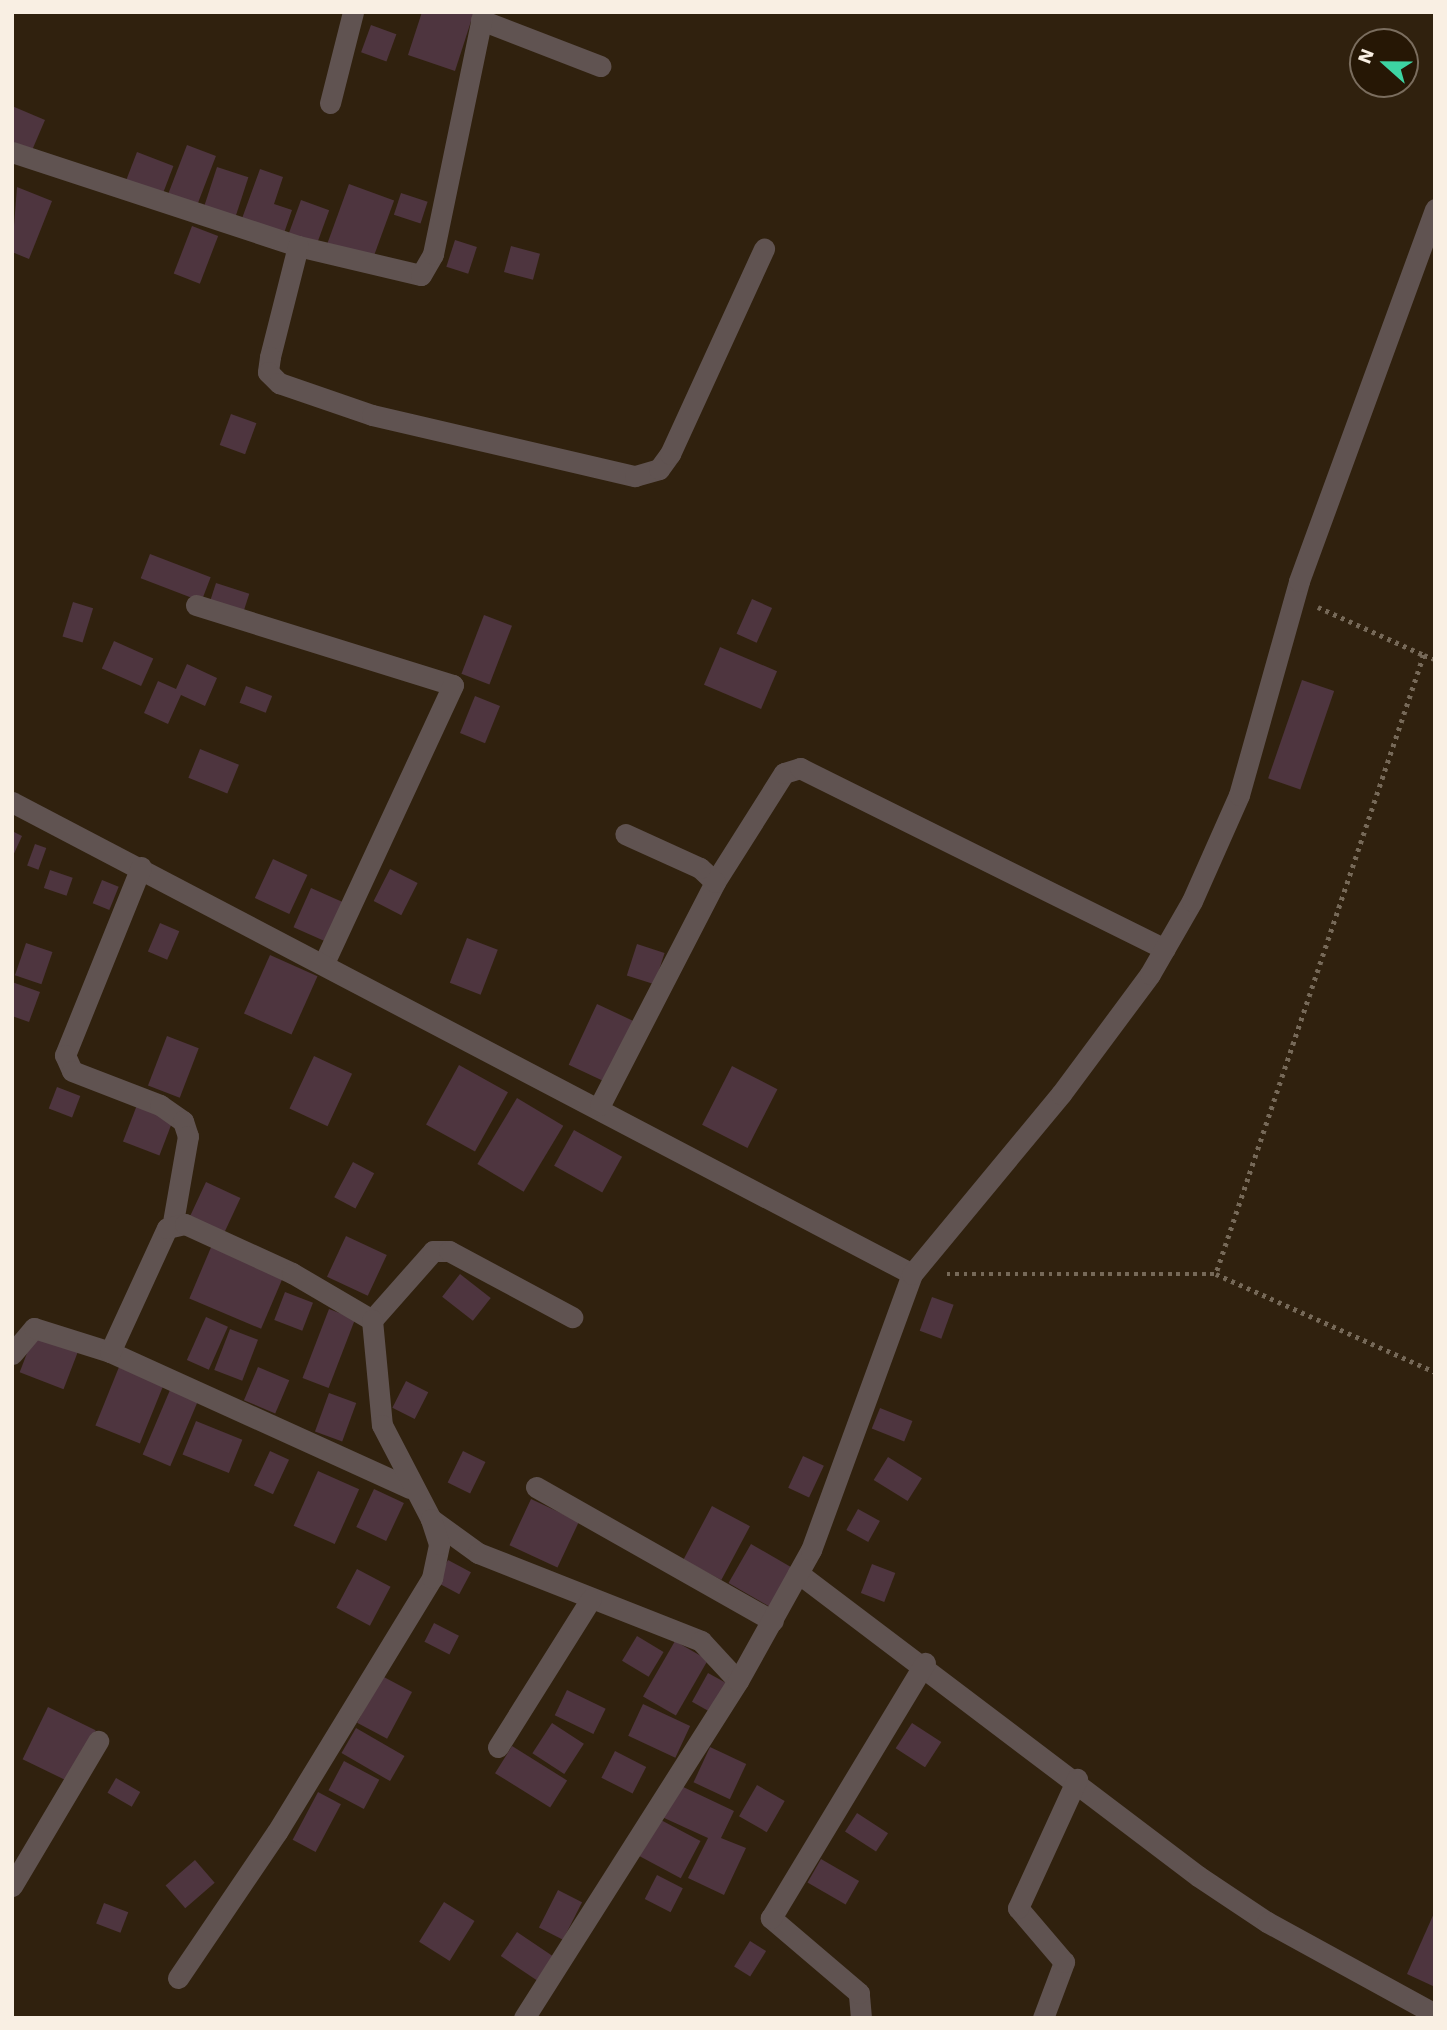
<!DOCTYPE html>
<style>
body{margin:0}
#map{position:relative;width:1447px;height:2030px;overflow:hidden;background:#30210e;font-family:"Work Sans",sans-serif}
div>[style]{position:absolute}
.building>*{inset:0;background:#4e353f;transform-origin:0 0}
.path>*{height:4.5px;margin-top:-2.25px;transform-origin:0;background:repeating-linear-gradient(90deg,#766958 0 3.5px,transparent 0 8.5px)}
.minor>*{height:21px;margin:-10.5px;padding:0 10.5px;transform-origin:10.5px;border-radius:10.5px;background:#605351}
span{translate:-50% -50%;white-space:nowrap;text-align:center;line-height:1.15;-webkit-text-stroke:6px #261705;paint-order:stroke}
.frame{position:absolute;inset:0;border:14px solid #f9efe3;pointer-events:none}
.north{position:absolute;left:1349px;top:28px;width:70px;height:70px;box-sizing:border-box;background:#261705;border:2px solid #7a6d5e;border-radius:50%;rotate:291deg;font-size:19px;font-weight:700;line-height:28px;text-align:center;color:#f9efe3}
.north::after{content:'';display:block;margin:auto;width:24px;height:32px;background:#3dd4a3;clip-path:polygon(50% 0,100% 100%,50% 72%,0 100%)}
</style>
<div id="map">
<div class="building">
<i style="clip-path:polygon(422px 12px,474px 12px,455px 71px,408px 55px)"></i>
<i style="left:371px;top:25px;width:27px;height:29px;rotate:20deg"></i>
<i style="clip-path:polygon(12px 106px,45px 120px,30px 155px,12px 147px)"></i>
<i style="left:187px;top:145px;width:31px;height:56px;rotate:21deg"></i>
<i style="left:137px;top:152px;width:39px;height:35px;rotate:21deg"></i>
<i style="left:217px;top:167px;width:33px;height:44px;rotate:18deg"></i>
<i style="clip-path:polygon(260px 169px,283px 177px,274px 204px,292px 210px,282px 239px,240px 224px)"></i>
<i style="left:349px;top:184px;width:48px;height:67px;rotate:20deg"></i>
<i style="clip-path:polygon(17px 187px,52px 201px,29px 259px,12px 252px)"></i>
<i style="left:401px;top:193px;width:28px;height:23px;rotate:18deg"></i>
<i style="left:301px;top:200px;width:30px;height:36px;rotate:20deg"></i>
<i style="left:192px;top:226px;width:28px;height:51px;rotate:21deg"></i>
<i style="left:455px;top:240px;width:23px;height:28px;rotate:18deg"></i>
<i style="left:511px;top:246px;width:30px;height:27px;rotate:15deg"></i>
<i style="left:231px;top:414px;width:27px;height:33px;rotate:20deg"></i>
<i style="left:150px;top:554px;width:65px;height:26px;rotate:21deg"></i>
<i style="left:216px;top:583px;width:35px;height:22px;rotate:18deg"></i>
<i style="left:752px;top:599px;width:22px;height:38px;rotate:24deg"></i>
<i style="left:73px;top:602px;width:21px;height:36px;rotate:17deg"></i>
<i style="left:484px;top:615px;width:30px;height:63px;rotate:21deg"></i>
<i style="left:114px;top:641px;width:43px;height:30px;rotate:24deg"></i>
<i style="left:720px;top:647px;width:62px;height:41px;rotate:23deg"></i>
<i style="clip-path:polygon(187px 664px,217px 678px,205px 706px,181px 695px,168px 724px,144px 713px,158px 681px,176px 689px)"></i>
<i style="left:1302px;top:680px;width:34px;height:104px;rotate:19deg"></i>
<i style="left:246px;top:686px;width:28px;height:18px;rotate:21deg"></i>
<i style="left:475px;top:696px;width:27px;height:40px;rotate:22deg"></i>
<i style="left:200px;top:749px;width:42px;height:31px;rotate:22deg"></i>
<i style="clip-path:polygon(12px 831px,22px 836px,12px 858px)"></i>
<i style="left:35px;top:844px;width:12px;height:23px;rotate:20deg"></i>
<i style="left:273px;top:859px;width:38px;height:43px;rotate:25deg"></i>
<i style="left:390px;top:869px;width:31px;height:36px;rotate:27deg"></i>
<i style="left:50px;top:870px;width:24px;height:19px;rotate:19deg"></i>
<i style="left:102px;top:880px;width:18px;height:25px;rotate:22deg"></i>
<i style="left:311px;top:888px;width:37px;height:43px;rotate:24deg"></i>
<i style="left:160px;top:923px;width:21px;height:31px;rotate:23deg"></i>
<i style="left:467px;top:938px;width:33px;height:48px;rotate:21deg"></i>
<i style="left:26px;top:943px;width:28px;height:34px;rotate:19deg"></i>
<i style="left:637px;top:944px;width:29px;height:33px;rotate:18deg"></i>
<i style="left:270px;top:955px;width:52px;height:64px;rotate:24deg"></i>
<i style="clip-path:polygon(12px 982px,40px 992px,29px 1022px,12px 1016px)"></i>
<i style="left:597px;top:1004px;width:43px;height:67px;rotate:25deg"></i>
<i style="left:167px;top:1036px;width:34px;height:53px;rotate:21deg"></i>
<i style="left:314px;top:1056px;width:42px;height:58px;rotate:25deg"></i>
<i style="left:459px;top:1065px;width:56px;height:68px;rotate:29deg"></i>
<i style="left:732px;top:1066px;width:51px;height:66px;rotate:27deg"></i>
<i style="left:57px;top:1087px;width:25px;height:23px;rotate:21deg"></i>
<i style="left:517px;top:1098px;width:54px;height:77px;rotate:31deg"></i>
<i style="left:137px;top:1105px;width:39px;height:39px;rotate:21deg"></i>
<i style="left:574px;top:1130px;width:55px;height:41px;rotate:29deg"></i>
<i style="left:353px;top:1162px;width:24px;height:40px;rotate:28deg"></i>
<i style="left:206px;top:1182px;width:38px;height:40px;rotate:25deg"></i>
<i style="left:346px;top:1236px;width:45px;height:45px;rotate:25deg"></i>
<i style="left:212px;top:1245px;width:78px;height:58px;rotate:23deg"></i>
<i style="left:460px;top:1274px;width:39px;height:29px;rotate:38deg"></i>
<i style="left:285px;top:1292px;width:30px;height:30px;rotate:21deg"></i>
<i style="left:932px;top:1297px;width:23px;height:36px;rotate:20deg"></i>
<i style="left:329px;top:1309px;width:28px;height:74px;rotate:21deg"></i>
<i style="left:206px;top:1317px;width:24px;height:47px;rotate:24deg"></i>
<i style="left:230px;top:1329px;width:30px;height:44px;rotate:21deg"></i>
<i style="left:34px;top:1335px;width:47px;height:40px;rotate:21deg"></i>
<i style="left:119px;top:1367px;width:48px;height:63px;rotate:22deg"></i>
<i style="left:258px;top:1367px;width:34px;height:36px;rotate:23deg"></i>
<i style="left:406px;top:1381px;width:25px;height:30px;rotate:27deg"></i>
<i style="left:170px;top:1390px;width:30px;height:70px;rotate:23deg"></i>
<i style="left:329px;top:1393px;width:29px;height:41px;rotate:20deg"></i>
<i style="left:880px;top:1408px;width:35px;height:22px;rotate:22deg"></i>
<i style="left:196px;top:1421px;width:50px;height:36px;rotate:22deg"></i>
<i style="left:270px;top:1451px;width:21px;height:38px;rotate:25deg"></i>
<i style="left:463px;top:1451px;width:25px;height:35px;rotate:26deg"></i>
<i style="left:803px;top:1456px;width:23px;height:35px;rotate:25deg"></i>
<i style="left:888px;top:1457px;width:40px;height:27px;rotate:32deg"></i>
<i style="left:318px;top:1471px;width:45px;height:60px;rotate:24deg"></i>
<i style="left:374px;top:1489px;width:33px;height:42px;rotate:25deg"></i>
<i style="left:531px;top:1499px;width:53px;height:51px;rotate:25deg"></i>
<i style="left:712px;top:1506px;width:43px;height:61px;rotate:28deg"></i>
<i style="left:858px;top:1509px;width:25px;height:24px;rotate:29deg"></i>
<i style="left:751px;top:1544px;width:48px;height:45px;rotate:30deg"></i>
<i style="left:448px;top:1560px;width:26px;height:25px;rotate:28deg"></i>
<i style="left:872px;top:1564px;width:25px;height:31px;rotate:21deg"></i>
<i style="left:357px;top:1569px;width:38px;height:44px;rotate:28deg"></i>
<i style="left:434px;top:1623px;width:28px;height:21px;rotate:27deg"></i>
<i style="left:637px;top:1636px;width:31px;height:29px;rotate:31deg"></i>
<i style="left:675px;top:1641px;width:38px;height:64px;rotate:30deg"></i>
<i style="left:708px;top:1673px;width:25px;height:33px;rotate:29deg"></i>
<i style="left:382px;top:1676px;width:34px;height:53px;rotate:28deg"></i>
<i style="left:567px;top:1690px;width:43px;height:28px;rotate:26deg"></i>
<i style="left:643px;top:1704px;width:52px;height:35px;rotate:25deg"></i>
<i style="left:48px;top:1707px;width:53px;height:58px;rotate:26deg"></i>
<i style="left:552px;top:1723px;width:38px;height:36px;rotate:33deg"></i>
<i style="left:912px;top:1723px;width:35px;height:30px;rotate:33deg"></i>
<i style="left:356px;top:1728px;width:56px;height:29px;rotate:30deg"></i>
<i style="left:512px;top:1746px;width:65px;height:32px;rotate:32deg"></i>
<i style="left:710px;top:1747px;width:40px;height:39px;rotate:25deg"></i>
<i style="left:615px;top:1751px;width:35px;height:30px;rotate:27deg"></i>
<i style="left:344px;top:1761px;width:40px;height:33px;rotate:28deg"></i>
<i style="left:116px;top:1778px;width:28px;height:17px;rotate:30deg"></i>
<i style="clip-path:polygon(679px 1785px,734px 1811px,721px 1838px,746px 1848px,724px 1895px,688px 1878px,708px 1838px,662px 1817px)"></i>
<i style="left:757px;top:1785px;width:32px;height:36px;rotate:30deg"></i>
<i style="left:318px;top:1792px;width:26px;height:54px;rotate:28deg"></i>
<i style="left:857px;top:1813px;width:37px;height:22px;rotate:33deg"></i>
<i style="left:659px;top:1819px;width:47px;height:42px;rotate:28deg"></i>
<i style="left:821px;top:1859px;width:44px;height:27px;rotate:30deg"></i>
<i style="left:195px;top:1860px;width:30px;height:39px;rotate:49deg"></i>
<i style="left:657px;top:1875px;width:29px;height:27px;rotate:27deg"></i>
<i style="left:558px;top:1890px;width:27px;height:42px;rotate:27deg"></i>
<i style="left:444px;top:1902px;width:36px;height:47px;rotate:32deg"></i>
<i style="left:104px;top:1903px;width:26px;height:22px;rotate:21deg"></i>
<i style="clip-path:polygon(1435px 1911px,1435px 1987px,1407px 1974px)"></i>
<i style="left:517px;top:1932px;width:47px;height:29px;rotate:34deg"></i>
<i style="left:750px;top:1941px;width:19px;height:30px;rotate:32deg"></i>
</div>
<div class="path">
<i style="left:1318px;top:607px;width:116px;rotate:24.4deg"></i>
<i style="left:1424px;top:655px;width:653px;rotate:108.57deg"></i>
<i style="left:1216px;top:1274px;width:240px;rotate:24.1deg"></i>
<i style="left:1424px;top:655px;width:12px;rotate:20deg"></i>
<i style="left:947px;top:1274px;width:269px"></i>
</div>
<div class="minor">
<i style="left:481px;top:20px;width:128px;rotate:21.1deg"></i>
<i style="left:330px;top:103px;width:94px;rotate:-75.8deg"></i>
<i style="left:12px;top:152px;width:301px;rotate:18.2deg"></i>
<i style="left:298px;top:246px;width:126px;rotate:13.3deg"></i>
<i style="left:421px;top:275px;width:24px;rotate:-60deg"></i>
<i style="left:433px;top:254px;width:247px;rotate:-78.3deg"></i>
<i style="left:298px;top:246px;width:114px;rotate:104.2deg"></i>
<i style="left:270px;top:357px;width:15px;rotate:98deg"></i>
<i style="left:268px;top:372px;width:16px;rotate:45deg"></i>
<i style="left:279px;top:383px;width:98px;rotate:19deg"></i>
<i style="left:372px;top:415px;width:270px;rotate:13.1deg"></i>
<i style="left:635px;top:476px;width:25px;rotate:-16deg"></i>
<i style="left:659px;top:469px;width:19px;rotate:-54deg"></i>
<i style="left:670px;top:454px;width:226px;rotate:-65.4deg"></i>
<i style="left:196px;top:605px;width:269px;rotate:17.3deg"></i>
<i style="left:453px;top:685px;width:304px;rotate:114.9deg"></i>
<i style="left:12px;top:802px;width:1016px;rotate:27.67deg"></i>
<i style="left:141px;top:867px;width:203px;rotate:112deg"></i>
<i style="left:65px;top:1055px;width:17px;rotate:66deg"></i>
<i style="left:72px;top:1071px;width:94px;rotate:21.1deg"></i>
<i style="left:160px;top:1105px;width:28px;rotate:35deg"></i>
<i style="left:183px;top:1121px;width:16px;rotate:72deg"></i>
<i style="left:188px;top:1136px;width:87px;rotate:99.9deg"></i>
<i style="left:715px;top:882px;width:129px;rotate:-57.7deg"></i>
<i style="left:784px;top:773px;width:17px;rotate:-17deg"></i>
<i style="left:800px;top:768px;width:407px;rotate:26.4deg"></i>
<i style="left:600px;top:1105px;width:251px;rotate:-62.7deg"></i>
<i style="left:715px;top:882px;width:21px;rotate:-137deg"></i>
<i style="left:700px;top:868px;width:82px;rotate:-155.6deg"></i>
<i style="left:372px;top:1320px;width:92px;rotate:-48.5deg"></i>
<i style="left:433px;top:1251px;width:16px"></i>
<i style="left:449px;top:1251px;width:140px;rotate:28.2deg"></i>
<i style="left:110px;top:1352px;width:329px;rotate:24.4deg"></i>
<i style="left:12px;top:1354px;width:34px;rotate:-50deg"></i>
<i style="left:34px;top:1328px;width:80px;rotate:17.5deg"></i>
<i style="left:110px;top:1352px;width:136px;rotate:-65.3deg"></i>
<i style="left:167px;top:1228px;width:18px;rotate:-13deg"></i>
<i style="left:185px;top:1224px;width:118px;rotate:24.6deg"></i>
<i style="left:292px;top:1273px;width:93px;rotate:30.4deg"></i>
<i style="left:372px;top:1320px;width:105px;rotate:84.6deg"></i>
<i style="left:382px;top:1425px;width:106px;rotate:62.5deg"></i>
<i style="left:431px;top:1519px;width:58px;rotate:35.9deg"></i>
<i style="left:478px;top:1553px;width:240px;rotate:21.5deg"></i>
<i style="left:701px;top:1641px;width:54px;rotate:47.2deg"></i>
<i style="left:536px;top:1487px;width:272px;rotate:29.5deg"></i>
<i style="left:798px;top:1573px;width:502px;rotate:37.14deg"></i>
<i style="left:1198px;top:1876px;width:83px;rotate:33.7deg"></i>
<i style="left:1267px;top:1922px;width:192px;rotate:28.7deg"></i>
<i style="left:498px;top:1747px;width:175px;rotate:-57.9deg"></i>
<i style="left:12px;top:1886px;width:169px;rotate:-59.3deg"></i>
<i style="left:178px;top:1978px;width:176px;rotate:-55.9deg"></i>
<i style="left:277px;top:1832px;width:298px;rotate:-58.6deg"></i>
<i style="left:432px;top:1578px;width:35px;rotate:-78deg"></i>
<i style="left:439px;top:1544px;width:26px;rotate:-108deg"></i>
<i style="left:524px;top:2018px;width:399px;rotate:-57.6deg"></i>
<i style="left:738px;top:1681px;width:150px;rotate:-60.9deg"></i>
<i style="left:811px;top:1550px;width:294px;rotate:-69.9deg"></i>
<i style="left:912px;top:1274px;width:234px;rotate:-50.4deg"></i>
<i style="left:1061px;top:1094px;width:149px;rotate:-53.4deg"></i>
<i style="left:1150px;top:974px;width:84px;rotate:-60.1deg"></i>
<i style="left:1192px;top:901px;width:116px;rotate:-66.1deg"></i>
<i style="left:1239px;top:795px;width:222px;rotate:-74.3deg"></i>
<i style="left:1299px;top:581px;width:396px;rotate:-69.9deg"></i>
<i style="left:861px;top:2018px;width:25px;rotate:-95deg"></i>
<i style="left:859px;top:1993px;width:116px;rotate:-139.6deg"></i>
<i style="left:771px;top:1918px;width:298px;rotate:-58.9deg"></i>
<i style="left:1043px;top:2018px;width:60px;rotate:-69.4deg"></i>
<i style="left:1064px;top:1962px;width:71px;rotate:-130.4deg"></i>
<i style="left:1018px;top:1908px;width:142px;rotate:-65.4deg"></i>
</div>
<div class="frame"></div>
<div class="north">N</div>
</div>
